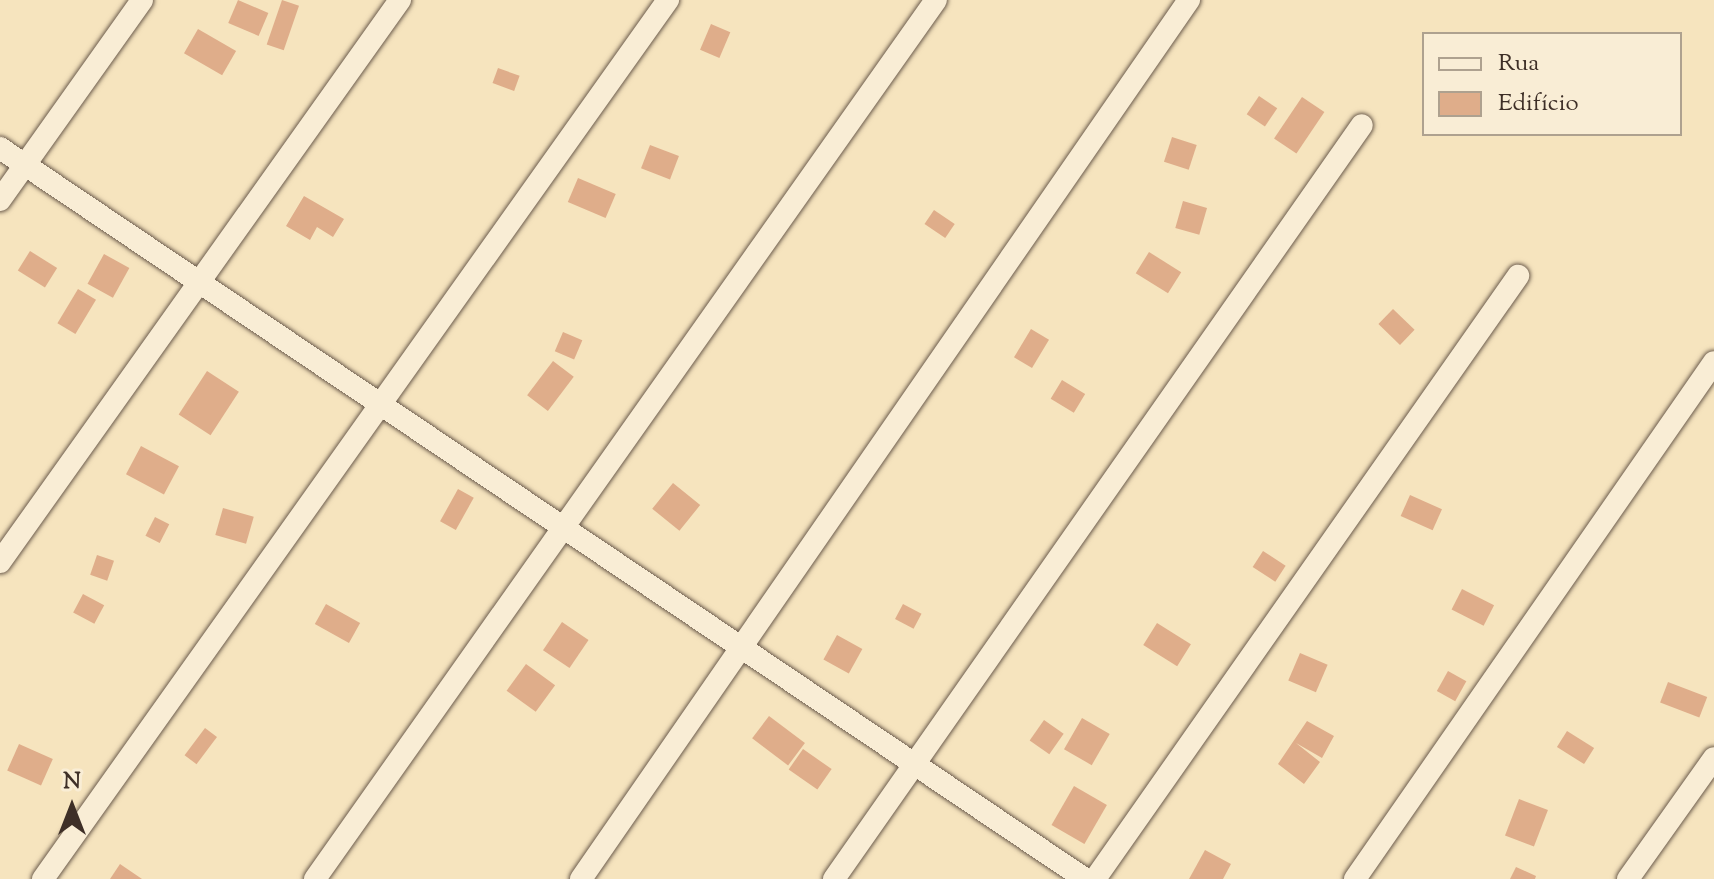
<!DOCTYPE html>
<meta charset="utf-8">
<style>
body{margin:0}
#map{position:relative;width:1714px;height:879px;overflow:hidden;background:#f6e4be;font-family:"Sorts Mill Goudy",serif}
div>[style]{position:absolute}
.building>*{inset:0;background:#dfad8a;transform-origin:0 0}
.roads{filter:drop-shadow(0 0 2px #6c5c4d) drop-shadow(0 0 2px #6c5c4d)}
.minor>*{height:22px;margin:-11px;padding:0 11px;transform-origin:11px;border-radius:11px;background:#f9edd5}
span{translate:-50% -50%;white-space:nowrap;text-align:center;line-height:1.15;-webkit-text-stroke:7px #f9edd5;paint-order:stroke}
.legend{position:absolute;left:1422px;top:32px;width:260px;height:104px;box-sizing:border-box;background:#f9edd5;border:2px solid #aea18f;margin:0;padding:10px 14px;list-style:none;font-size:24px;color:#3e2f27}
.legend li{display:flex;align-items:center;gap:16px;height:40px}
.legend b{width:40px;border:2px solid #aea18f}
.north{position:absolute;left:32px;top:767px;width:80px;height:80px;-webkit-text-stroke:6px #f9edd5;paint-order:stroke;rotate:0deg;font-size:22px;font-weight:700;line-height:32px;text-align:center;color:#3e2f27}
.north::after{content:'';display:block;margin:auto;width:28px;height:36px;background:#3e2f27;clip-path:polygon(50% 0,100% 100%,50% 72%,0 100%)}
</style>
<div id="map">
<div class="building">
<i style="left:238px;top:0;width:33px;height:25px;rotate:23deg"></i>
<i style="left:282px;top:0;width:18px;height:47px;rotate:19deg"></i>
<i style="left:711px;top:24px;width:21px;height:28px;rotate:23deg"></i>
<i style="left:198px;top:29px;width:44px;height:28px;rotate:30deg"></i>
<i style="left:498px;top:68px;width:23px;height:16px;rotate:20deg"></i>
<i style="left:1259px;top:96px;width:22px;height:22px;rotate:34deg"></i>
<i style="left:1302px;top:97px;width:27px;height:50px;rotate:34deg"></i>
<i style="left:1172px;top:137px;width:26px;height:26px;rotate:18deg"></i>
<i style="left:650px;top:145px;width:31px;height:25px;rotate:21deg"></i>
<i style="left:578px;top:178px;width:41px;height:26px;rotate:23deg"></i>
<i style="clip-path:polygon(304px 196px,344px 219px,333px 237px,317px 227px,310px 240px,286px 226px)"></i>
<i style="left:1183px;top:201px;width:25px;height:28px;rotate:16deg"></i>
<i style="left:934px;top:210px;width:25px;height:17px;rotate:34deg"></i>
<i style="left:30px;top:251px;width:32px;height:23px;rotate:32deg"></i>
<i style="left:1149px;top:252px;width:38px;height:25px;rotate:32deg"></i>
<i style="left:104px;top:254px;width:29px;height:34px;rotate:29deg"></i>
<i style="left:78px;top:289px;width:21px;height:40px;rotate:31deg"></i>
<i style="left:1393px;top:309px;width:30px;height:21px;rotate:44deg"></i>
<i style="left:1031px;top:329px;width:21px;height:33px;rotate:31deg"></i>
<i style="left:563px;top:332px;width:21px;height:21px;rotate:23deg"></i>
<i style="left:553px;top:361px;width:26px;height:43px;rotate:37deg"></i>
<i style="left:207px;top:371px;width:38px;height:52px;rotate:33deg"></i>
<i style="left:1062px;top:380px;width:27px;height:22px;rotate:31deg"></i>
<i style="left:141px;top:446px;width:43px;height:32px;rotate:28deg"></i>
<i style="left:673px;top:483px;width:35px;height:33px;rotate:39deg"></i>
<i style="left:458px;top:489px;width:18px;height:37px;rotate:29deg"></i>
<i style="left:1410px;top:495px;width:35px;height:23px;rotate:24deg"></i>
<i style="left:223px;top:508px;width:32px;height:28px;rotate:16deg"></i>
<i style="left:155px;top:517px;width:16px;height:21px;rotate:27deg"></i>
<i style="left:1263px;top:551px;width:27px;height:19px;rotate:33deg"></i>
<i style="left:97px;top:555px;width:18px;height:21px;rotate:19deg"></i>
<i style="left:1462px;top:589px;width:36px;height:23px;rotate:27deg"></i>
<i style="left:83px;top:594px;width:24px;height:21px;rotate:28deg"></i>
<i style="left:326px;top:604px;width:39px;height:23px;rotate:29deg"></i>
<i style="left:903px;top:604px;width:21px;height:17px;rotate:28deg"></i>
<i style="left:562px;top:622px;width:32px;height:34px;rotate:34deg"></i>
<i style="left:1157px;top:623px;width:40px;height:26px;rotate:32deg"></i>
<i style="left:837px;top:635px;width:29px;height:28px;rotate:29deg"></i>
<i style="left:1300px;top:653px;width:30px;height:30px;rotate:23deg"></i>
<i style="left:526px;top:664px;width:36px;height:33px;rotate:36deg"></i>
<i style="left:1448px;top:671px;width:21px;height:23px;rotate:29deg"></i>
<i style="left:1668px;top:682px;width:42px;height:22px;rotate:21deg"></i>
<i style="left:769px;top:716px;width:45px;height:28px;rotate:37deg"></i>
<i style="left:1082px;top:718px;width:32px;height:36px;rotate:30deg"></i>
<i style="left:1044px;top:720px;width:24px;height:25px;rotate:35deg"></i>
<i style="clip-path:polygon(1307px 721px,1334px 736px,1322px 758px,1296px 743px,1320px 762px,1304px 784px,1278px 764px)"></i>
<i style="left:205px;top:728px;width:15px;height:34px;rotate:37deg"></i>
<i style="left:1567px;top:731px;width:32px;height:19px;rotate:32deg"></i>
<i style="left:19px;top:744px;width:37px;height:29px;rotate:24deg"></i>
<i style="left:803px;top:749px;width:35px;height:25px;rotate:35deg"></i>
<i style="left:1074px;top:786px;width:38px;height:45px;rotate:30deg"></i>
<i style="left:1519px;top:799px;width:31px;height:39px;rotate:21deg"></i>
<i style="clip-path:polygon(1205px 850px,1231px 864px,1223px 879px,1189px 879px)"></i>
<i style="clip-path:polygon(120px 864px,142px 879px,110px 879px)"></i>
<i style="clip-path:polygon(1516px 867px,1536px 876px,1535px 879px,1510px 879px)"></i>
</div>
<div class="roads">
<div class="minor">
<i style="left:0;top:148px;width:1308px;rotate:33.97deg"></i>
<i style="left:0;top:200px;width:245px;rotate:-54.6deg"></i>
<i style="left:0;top:562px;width:690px;rotate:-54.56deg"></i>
<i style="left:43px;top:879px;width:1079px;rotate:-54.59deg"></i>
<i style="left:315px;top:879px;width:1076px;rotate:-54.76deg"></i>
<i style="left:581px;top:879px;width:1069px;rotate:-55.33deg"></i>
<i style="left:834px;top:879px;width:920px;rotate:-55deg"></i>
<i style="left:1095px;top:879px;width:737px;rotate:-54.95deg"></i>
<i style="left:1355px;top:879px;width:629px;rotate:-55.22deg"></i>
<i style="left:1628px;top:879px;width:148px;rotate:-54.6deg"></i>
</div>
</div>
<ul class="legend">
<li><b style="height:10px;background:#f9edd5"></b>Rua</li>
<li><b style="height:22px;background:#dfad8a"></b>Edifício</li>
</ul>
<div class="north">N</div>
</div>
